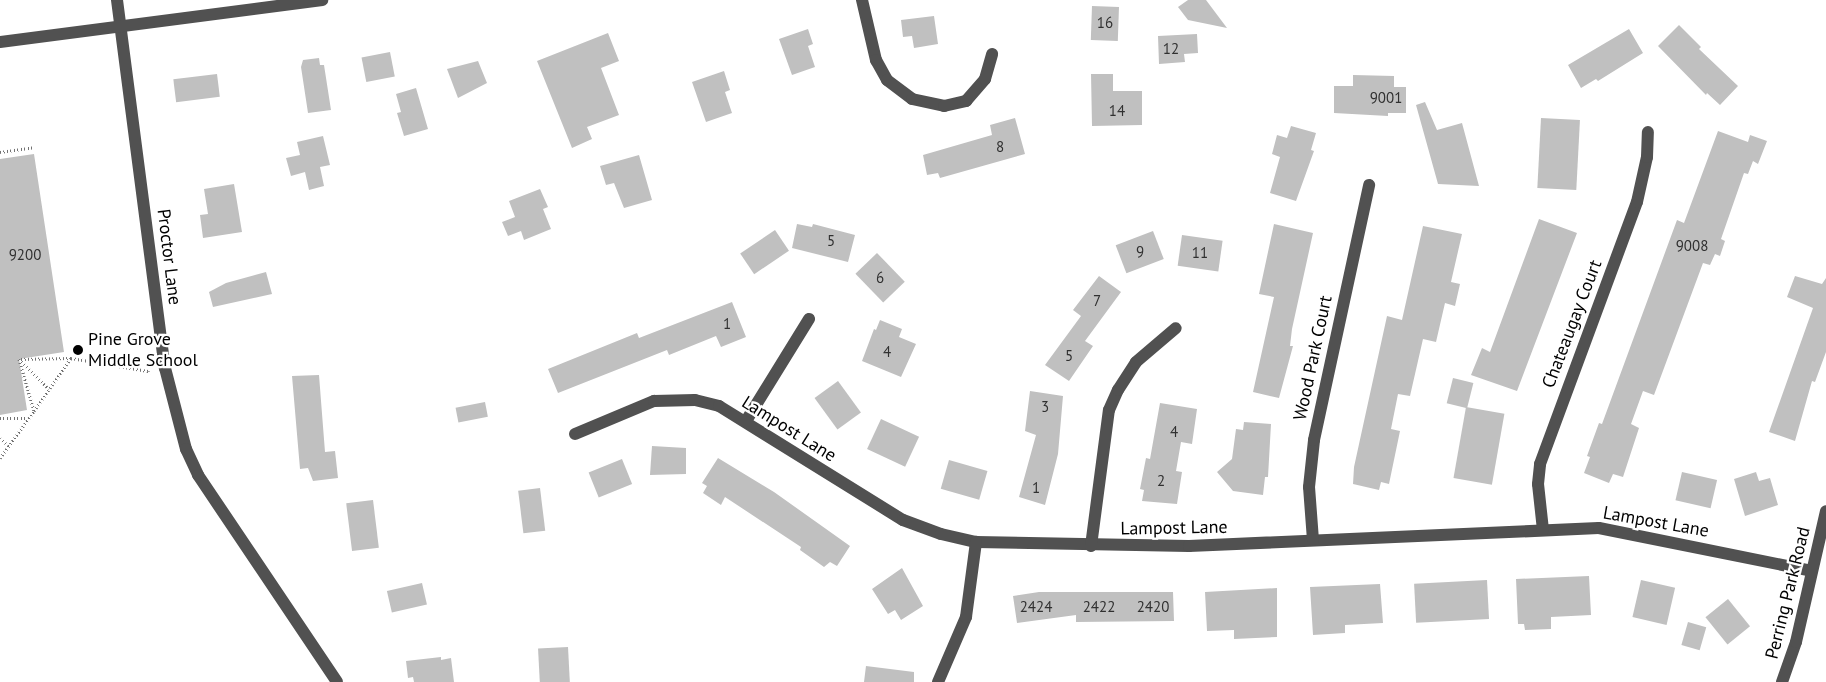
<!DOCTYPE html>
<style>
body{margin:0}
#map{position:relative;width:1826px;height:682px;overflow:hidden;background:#fff;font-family:"PT Sans",sans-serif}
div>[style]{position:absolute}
.building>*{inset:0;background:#c0c0c0;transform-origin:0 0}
.path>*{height:3px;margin-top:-1.5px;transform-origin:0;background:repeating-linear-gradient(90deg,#737373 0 1px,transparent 0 3.5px)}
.minor>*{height:12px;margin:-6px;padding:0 6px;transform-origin:6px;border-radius:6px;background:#515151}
.dots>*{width:14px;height:14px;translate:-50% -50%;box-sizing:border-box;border:2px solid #fff;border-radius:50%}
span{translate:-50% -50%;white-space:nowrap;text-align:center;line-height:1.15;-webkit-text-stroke:4.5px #fff;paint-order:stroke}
.number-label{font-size:15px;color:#303030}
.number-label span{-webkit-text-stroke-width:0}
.street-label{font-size:18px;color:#000}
.poi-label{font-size:18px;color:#000}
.left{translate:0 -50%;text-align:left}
</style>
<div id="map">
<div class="building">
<i style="clip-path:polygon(1188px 0,1206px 0,1227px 28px,1188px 20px,1178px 7px)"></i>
<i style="left:1092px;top:6px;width:27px;height:34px;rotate:2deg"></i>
<i style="clip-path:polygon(934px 16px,938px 44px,914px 48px,912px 36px,903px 37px,901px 20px)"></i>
<i style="clip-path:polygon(1679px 25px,1701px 47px,1699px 49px,1738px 86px,1720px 105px,1707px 93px,1706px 95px,1658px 46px)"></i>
<i style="clip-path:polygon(808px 29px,813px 44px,808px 46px,815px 67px,792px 75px,779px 39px)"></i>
<i style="clip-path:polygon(1629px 29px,1643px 53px,1598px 81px,1596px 79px,1581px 88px,1568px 65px)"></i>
<i style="clip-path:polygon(608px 33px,619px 61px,601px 68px,619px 115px,587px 127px,592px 139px,572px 148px,537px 61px)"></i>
<i style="clip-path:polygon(1197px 34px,1198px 53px,1184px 54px,1185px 62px,1159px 64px,1158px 36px)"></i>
<i style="left:390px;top:52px;width:25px;height:29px;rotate:79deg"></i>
<i style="clip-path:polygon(319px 58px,320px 65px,324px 65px,331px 110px,308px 113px,301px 67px,303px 60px)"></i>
<i style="clip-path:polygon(478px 61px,487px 83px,458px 98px,447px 69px)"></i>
<i style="clip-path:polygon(724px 71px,730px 90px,725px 92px,732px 113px,706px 122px,692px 82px)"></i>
<i style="left:217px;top:74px;width:23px;height:44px;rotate:83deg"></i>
<i style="clip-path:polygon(1091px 74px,1113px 74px,1113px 91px,1142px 91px,1142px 125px,1092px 126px)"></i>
<i style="clip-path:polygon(1353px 75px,1394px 76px,1394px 87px,1406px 87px,1406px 113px,1388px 113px,1388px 116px,1334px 113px,1334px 86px,1353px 86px)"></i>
<i style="clip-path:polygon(416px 88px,428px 129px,404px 136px,397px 113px,401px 112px,396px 94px)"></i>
<i style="clip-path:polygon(1425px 102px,1437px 130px,1462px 123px,1479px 186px,1438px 184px,1416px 105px)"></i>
<i style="clip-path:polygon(1015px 118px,1025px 154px,940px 178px,938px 173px,927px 175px,923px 155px,992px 135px,990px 125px)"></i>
<i style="left:1541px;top:118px;width:39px;height:70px;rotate:3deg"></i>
<i style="clip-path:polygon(1291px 126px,1316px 133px,1311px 150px,1314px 151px,1296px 201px,1270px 193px,1280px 157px,1272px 154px,1277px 135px,1287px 138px)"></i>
<i style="clip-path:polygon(1718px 131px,1748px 142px,1750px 135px,1767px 141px,1758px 164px,1753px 161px,1748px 174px,1744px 173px,1721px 239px,1725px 241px,1720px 256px,1715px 254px,1710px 265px,1703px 263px,1654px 395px,1643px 391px,1631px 424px,1639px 428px,1623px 477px,1613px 474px,1609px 483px,1584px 473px,1590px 457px,1587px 456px,1599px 423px,1602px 424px,1677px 220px,1684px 223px)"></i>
<i style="clip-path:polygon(323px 136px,330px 165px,320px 167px,324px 186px,309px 190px,305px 172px,291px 176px,286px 158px,300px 155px,297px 142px)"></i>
<i style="clip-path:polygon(34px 154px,64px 352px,19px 359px,27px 410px,0 415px,0 159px)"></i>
<i style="clip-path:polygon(639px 155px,652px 200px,624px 208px,614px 183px,606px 185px,600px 166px)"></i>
<i style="clip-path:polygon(234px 184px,242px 232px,203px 238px,200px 215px,208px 214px,204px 189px)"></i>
<i style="clip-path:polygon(540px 189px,548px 207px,543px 209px,551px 229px,524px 240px,521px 231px,508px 236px,502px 222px,515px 217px,509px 201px)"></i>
<i style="clip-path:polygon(1539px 219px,1577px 233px,1517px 391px,1471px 375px,1482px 348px,1490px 352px)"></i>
<i style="clip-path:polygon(797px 224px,812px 227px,813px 224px,855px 235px,848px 262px,792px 248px)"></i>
<i style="clip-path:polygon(1274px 224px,1313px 233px,1292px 329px,1290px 346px,1293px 346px,1279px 398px,1253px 392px,1274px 297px,1259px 294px)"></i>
<i style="clip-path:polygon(1423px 226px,1462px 234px,1451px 282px,1460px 284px,1455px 306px,1445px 303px,1436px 342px,1423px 339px,1410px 396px,1398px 394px,1391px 429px,1400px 431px,1389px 484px,1381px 482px,1379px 490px,1353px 484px,1354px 467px,1387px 316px,1402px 320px)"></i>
<i style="left:775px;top:230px;width:25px;height:42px;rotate:56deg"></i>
<i style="left:1153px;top:231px;width:30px;height:40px;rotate:69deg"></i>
<i style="left:1182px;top:235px;width:41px;height:31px;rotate:8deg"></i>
<i style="left:877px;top:253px;width:40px;height:30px;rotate:46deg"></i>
<i style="clip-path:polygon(266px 272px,272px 294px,213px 307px,209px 292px,226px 283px)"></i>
<i style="clip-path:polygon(1099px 276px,1121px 292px,1085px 341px,1093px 346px,1069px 381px,1045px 365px,1081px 316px,1073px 310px)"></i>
<i style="clip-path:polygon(1795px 276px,1822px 284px,1826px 278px,1826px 352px,1815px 382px,1812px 381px,1795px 441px,1769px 432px,1813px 308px,1787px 297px)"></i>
<i style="clip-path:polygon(732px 302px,746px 337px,721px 347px,716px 336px,669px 355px,667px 350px,558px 393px,548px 369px,637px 333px,639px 338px)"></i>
<i style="clip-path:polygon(880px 320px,902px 329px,899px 337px,916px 344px,901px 377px,862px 361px,874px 329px,876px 330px)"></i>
<i style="clip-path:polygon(319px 375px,325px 452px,335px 451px,338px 478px,313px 481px,308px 468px,300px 469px,292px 376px)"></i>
<i style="left:1453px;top:378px;width:21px;height:26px;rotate:14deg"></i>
<i style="left:838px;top:381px;width:39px;height:29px;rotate:54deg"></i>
<i style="clip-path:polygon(1030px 391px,1063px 396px,1058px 454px,1045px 505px,1019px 497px,1036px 435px,1025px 431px)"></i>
<i style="left:485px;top:402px;width:15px;height:30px;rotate:79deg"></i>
<i style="clip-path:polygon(1160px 403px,1197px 409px,1192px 444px,1181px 442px,1176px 471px,1182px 472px,1177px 504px,1142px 501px,1144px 490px,1140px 489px,1146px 458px,1150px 459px)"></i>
<i style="left:1466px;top:407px;width:39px;height:72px;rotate:10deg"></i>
<i style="left:881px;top:419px;width:42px;height:33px;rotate:25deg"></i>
<i style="clip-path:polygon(1244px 422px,1271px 424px,1268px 477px,1265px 477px,1263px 495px,1233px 491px,1217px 472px,1232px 459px,1236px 429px,1243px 430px)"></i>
<i style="clip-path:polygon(652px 446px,686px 448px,686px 474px,650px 475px)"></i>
<i style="clip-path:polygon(718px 458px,774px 492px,850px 546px,837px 566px,830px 562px,824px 567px,800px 550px,801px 547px,725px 497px,721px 505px,703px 493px,707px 486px,702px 483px)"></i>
<i style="left:622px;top:459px;width:27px;height:36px;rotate:68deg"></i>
<i style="left:949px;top:460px;width:40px;height:30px;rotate:16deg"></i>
<i style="left:1682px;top:472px;width:36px;height:29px;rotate:13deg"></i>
<i style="clip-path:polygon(1756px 472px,1759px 481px,1770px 478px,1778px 505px,1745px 516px,1734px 479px)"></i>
<i style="left:540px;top:488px;width:43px;height:22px;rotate:83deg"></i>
<i style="left:373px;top:500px;width:48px;height:27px;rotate:83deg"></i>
<i style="clip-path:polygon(902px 568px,923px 606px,901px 620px,895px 610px,888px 614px,872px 589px)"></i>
<i style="clip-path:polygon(1589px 576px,1591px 615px,1551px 617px,1551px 629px,1525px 630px,1524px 624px,1518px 624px,1516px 579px)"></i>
<i style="left:1487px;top:580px;width:39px;height:73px;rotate:87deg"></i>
<i style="left:1641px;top:580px;width:35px;height:38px;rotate:13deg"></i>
<i style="left:422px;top:583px;width:22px;height:36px;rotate:77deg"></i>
<i style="clip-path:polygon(1380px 584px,1383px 623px,1345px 625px,1345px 633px,1313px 635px,1310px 587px)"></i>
<i style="clip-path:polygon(1277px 588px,1277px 637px,1234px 639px,1234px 630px,1207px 631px,1205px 592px)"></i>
<i style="clip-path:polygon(1039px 592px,1173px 592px,1174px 621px,1076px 622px,1076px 615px,1017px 623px,1013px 596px)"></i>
<i style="left:1728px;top:599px;width:35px;height:29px;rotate:51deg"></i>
<i style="left:1688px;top:622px;width:19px;height:24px;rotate:16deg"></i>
<i style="left:568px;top:647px;width:35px;height:30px;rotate:87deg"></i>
<i style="clip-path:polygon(441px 657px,441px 660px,451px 658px,454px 682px,414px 682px,413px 677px,408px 678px,406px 661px)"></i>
<i style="clip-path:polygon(866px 666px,914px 672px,914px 682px,864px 682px)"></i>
</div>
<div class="path">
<i style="left:0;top:152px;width:34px;rotate:-8deg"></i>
<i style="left:71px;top:358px;width:78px;rotate:9.6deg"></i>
<i style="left:148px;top:371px;width:3px;rotate:72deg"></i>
<i style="left:19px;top:359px;width:54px;rotate:73.9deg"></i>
<i style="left:0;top:418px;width:28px"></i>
<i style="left:0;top:438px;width:12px;rotate:42deg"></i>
<i style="left:0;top:458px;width:58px;rotate:-54.1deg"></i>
<i style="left:34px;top:411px;width:65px;rotate:-55.1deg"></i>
<i style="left:71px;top:358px;width:52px;rotate:178.9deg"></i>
<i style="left:19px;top:359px;width:42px;rotate:45deg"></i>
</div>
<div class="minor">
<i style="left:117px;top:0;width:371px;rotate:82.6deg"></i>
<i style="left:165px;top:368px;width:84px;rotate:75.5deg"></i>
<i style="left:186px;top:449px;width:29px;rotate:65deg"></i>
<i style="left:198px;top:475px;width:249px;rotate:56.1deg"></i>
<i style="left:862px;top:0;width:62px;rotate:76.9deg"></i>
<i style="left:876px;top:60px;width:23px;rotate:61deg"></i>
<i style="left:887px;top:80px;width:31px;rotate:37deg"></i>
<i style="left:912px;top:99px;width:33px;rotate:12deg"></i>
<i style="left:944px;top:106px;width:23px;rotate:-13deg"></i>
<i style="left:966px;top:101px;width:29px;rotate:-49deg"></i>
<i style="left:985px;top:79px;width:26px;rotate:-74deg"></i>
<i style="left:0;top:42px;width:325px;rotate:-7.4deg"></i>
<i style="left:746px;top:421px;width:120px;rotate:-58.3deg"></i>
<i style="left:575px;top:434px;width:86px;rotate:-22.7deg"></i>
<i style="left:654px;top:401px;width:41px;rotate:-1.4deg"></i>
<i style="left:695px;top:400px;width:25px;rotate:14deg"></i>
<i style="left:719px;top:406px;width:216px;rotate:31.8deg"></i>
<i style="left:903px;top:520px;width:40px;rotate:20.2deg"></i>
<i style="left:941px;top:534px;width:36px;rotate:13deg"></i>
<i style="left:976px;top:542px;width:213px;rotate:1.1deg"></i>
<i style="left:1189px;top:546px;width:410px;rotate:-2.5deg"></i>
<i style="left:1599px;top:528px;width:217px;rotate:11.4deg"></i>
<i style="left:1543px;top:530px;width:46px;rotate:-96.2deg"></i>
<i style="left:1538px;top:484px;width:20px;rotate:-84deg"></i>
<i style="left:1540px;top:464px;width:279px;rotate:-69.7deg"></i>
<i style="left:1637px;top:202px;width:46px;rotate:-77.5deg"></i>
<i style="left:1647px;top:157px;width:25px;rotate:-88deg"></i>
<i style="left:1313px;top:540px;width:53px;rotate:-94.3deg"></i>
<i style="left:1309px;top:487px;width:47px;rotate:-83.9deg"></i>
<i style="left:1314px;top:440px;width:261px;rotate:-77.8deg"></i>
<i style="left:1091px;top:546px;width:137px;rotate:-82.5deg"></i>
<i style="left:1109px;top:410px;width:22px;rotate:-66deg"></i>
<i style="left:1118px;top:390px;width:33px;rotate:-57deg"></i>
<i style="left:1136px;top:362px;width:52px;rotate:-40.4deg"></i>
<i style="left:938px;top:682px;width:71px;rotate:-66.7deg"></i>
<i style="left:966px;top:617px;width:76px;rotate:-82.4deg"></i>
<i style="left:1782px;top:682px;width:42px;rotate:-70.7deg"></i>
<i style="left:1796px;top:642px;width:134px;rotate:-77.1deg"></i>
</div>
<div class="dots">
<i style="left:78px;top:350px;background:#000"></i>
</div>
<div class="number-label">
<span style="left:1105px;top:23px">16</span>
<span style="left:1171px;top:49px">12</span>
<span style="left:1386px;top:98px">9001</span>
<span style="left:1117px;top:111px">14</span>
<span style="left:1000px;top:147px">8</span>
<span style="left:831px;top:241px">5</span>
<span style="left:1692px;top:246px">9008</span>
<span style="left:1140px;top:252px">9</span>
<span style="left:1200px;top:253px">11</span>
<span style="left:25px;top:255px">9200</span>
<span style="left:880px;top:278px">6</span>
<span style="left:1097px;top:301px">7</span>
<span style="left:727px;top:324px">1</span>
<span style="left:887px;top:352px">4</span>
<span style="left:1069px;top:356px">5</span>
<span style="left:1045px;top:407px">3</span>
<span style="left:1174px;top:432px">4</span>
<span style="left:1161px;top:481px">2</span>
<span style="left:1036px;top:488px">1</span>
<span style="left:1036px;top:607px">2424</span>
<span style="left:1099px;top:607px">2422</span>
<span style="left:1153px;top:607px">2420</span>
</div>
<div class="street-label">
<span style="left:169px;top:257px;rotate:83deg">Proctor Lane</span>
<span style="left:1572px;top:324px;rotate:-69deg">Chateaugay Court</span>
<span style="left:1313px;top:358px;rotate:-78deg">Wood Park Court</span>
<span style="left:789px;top:429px;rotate:32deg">Lampost Lane</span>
<span style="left:1656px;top:522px;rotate:10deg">Lampost Lane</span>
<span style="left:1174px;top:528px;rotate:-1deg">Lampost Lane</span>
<span style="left:1788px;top:593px;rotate:-76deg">Perring Park Road</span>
</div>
<div class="poi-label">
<span class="left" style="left:88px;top:350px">Pine Grove<br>Middle School</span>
</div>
</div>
